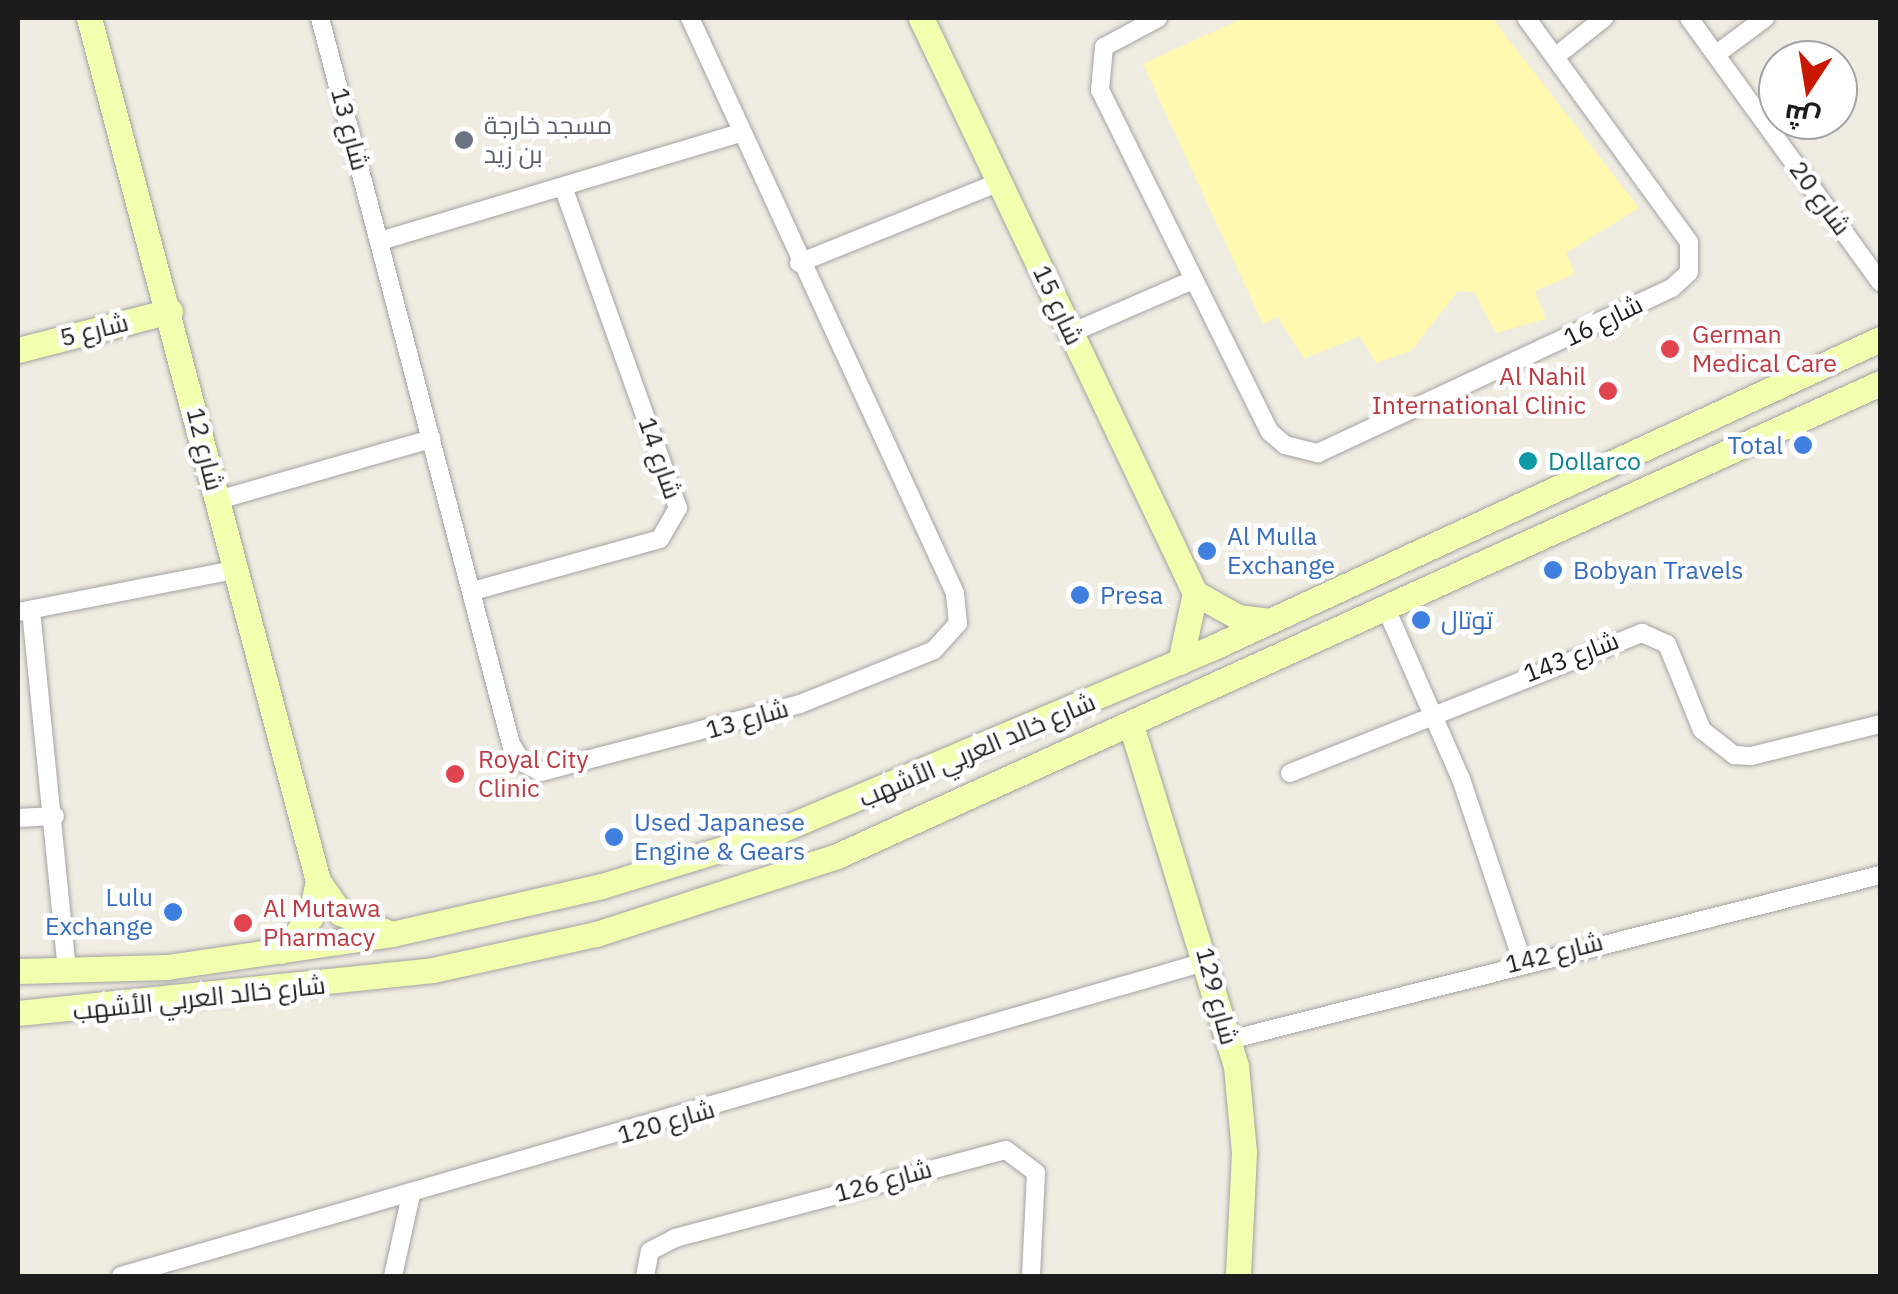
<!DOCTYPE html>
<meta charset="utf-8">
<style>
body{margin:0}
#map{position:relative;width:1898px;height:1294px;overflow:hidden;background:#efece1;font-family:"IBM Plex Sans",Cairo,sans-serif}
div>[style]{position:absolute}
.sand>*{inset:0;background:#fff8af}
.roads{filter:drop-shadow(0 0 2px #a3a3a3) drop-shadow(0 0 2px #a3a3a3)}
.street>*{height:18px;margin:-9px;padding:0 9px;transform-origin:9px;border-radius:9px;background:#fff}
.secondary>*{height:25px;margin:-12.5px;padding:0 12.5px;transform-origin:12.5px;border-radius:12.5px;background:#f2ffaf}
.dots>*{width:28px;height:28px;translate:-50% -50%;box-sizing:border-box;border:5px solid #fff;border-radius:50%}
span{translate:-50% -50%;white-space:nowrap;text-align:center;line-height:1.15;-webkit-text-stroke:9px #fff;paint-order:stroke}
.worship-label{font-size:25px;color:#5b616d}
.left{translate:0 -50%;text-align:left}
.street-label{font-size:25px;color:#1c1c1c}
.health-label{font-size:25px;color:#be3a42}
.right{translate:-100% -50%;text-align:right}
.shop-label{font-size:25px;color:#366cbe}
.culture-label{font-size:25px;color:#0d838f}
.frame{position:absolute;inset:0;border:20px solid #1c1c1c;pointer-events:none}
.north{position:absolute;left:1758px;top:40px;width:100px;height:100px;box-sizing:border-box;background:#fff;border:2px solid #a4a4a4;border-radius:50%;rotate:192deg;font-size:28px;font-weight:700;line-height:40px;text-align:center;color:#1c1c1c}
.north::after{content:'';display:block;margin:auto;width:35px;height:45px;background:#c91700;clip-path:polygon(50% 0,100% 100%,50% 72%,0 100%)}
</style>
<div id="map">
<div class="sand">
<i style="clip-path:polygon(1243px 18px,1492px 18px,1639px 208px,1566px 253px,1575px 274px,1535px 291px,1546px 319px,1496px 333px,1474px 292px,1458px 291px,1411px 351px,1376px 363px,1360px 336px,1304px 359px,1278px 317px,1263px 324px,1143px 64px)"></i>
</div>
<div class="roads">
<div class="street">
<i style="left:320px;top:18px;width:751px;rotate:75.26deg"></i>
<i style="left:511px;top:744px;width:21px;rotate:59deg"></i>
<i style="left:522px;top:762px;width:21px;rotate:28deg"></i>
<i style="left:541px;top:772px;width:268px;rotate:-14.7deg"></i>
<i style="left:800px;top:704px;width:144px;rotate:-21.9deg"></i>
<i style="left:934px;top:650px;width:36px;rotate:-48deg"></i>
<i style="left:958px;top:623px;width:30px;rotate:-96deg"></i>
<i style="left:955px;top:593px;width:633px;rotate:-114.74deg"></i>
<i style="left:1158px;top:18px;width:61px;rotate:151.8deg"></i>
<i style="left:1104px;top:47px;width:43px;rotate:95.3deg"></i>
<i style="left:1100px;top:90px;width:382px;rotate:63.6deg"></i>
<i style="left:1270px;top:432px;width:20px;rotate:41deg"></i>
<i style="left:1285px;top:445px;width:34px;rotate:14deg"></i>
<i style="left:1318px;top:453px;width:391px;rotate:-25deg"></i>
<i style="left:1672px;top:288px;width:23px;rotate:-43deg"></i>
<i style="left:1689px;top:272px;width:30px;rotate:-90deg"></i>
<i style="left:1689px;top:242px;width:277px;rotate:-126deg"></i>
<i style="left:1689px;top:18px;width:326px;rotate:54.1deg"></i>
<i style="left:1718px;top:53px;width:59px;rotate:-36.7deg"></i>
<i style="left:1555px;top:57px;width:63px;rotate:-38.5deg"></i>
<i style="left:380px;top:241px;width:376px;rotate:-16.7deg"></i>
<i style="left:799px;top:263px;width:216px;rotate:-22deg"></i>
<i style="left:1071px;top:333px;width:133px;rotate:-23.5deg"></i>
<i style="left:218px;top:500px;width:222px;rotate:-16deg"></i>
<i style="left:473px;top:591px;width:194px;rotate:-15.5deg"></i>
<i style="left:660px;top:539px;width:36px;rotate:-60deg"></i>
<i style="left:678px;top:508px;width:338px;rotate:-109.7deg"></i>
<i style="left:1385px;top:606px;width:189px;rotate:66.3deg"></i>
<i style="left:1461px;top:779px;width:191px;rotate:71.4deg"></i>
<i style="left:31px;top:610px;width:362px;rotate:84.3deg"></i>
<i style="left:18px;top:612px;width:221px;rotate:-11deg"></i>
<i style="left:1290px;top:773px;width:379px;rotate:-21.7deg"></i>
<i style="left:1642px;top:633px;width:27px;rotate:24deg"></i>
<i style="left:1667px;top:644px;width:93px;rotate:67.9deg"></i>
<i style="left:1702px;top:730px;width:41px;rotate:38deg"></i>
<i style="left:1734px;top:755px;width:17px;rotate:3deg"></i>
<i style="left:1751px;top:756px;width:133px;rotate:-13.9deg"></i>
<i style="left:18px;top:818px;width:37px;rotate:-3deg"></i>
<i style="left:1229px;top:1040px;width:672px;rotate:-14.22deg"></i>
<i style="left:121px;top:1276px;width:1132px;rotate:-16.16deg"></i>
<i style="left:393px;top:1276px;width:83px;rotate:-77.5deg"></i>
<i style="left:645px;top:1276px;width:25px;rotate:-79deg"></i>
<i style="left:650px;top:1251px;width:28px;rotate:-27deg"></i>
<i style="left:675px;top:1238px;width:342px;rotate:-14.9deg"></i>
<i style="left:1006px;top:1150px;width:38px;rotate:37deg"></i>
<i style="left:1036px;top:1173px;width:103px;rotate:92.8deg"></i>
</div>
<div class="secondary">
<i style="left:89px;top:18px;width:893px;rotate:75.14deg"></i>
<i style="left:318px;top:881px;width:39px;rotate:55deg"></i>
<i style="left:340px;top:913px;width:53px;rotate:22.2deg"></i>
<i style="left:921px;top:18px;width:637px;rotate:64.52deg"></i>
<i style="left:1195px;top:593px;width:49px;rotate:29.2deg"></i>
<i style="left:1238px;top:617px;width:32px;rotate:7deg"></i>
<i style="left:18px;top:350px;width:157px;rotate:-14.4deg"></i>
<i style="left:1180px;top:662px;width:71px;rotate:-77.7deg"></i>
<i style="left:1131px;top:725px;width:357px;rotate:72.9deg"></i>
<i style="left:1236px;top:1066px;width:86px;rotate:84.7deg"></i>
<i style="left:1244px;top:1152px;width:124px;rotate:92.8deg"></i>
<i style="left:281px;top:951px;width:44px;rotate:-48.7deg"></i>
<i style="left:310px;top:918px;width:38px;rotate:-78deg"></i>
<i style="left:18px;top:971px;width:149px;rotate:-1.5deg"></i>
<i style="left:167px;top:967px;width:227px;rotate:-8.3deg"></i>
<i style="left:392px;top:934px;width:215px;rotate:-12.9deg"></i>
<i style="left:602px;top:886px;width:177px;rotate:-17.1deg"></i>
<i style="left:771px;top:834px;width:483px;rotate:-22.9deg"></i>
<i style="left:1216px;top:646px;width:732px;rotate:-24.81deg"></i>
<i style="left:18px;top:1013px;width:417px;rotate:-5.9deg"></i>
<i style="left:433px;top:970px;width:167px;rotate:-12.5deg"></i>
<i style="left:596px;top:934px;width:253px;rotate:-17.9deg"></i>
<i style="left:837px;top:856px;width:1145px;rotate:-24.39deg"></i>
</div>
</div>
<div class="dots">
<i style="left:464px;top:140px;background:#6b7280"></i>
<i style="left:1670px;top:349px;background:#e0444e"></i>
<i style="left:1608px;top:391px;background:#e0444e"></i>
<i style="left:1803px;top:445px;background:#3f7fe0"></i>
<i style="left:1528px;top:461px;background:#0f9aa8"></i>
<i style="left:1207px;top:551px;background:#3f7fe0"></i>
<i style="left:1553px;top:570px;background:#3f7fe0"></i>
<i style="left:1080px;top:595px;background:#3f7fe0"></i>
<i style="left:1421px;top:620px;background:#3f7fe0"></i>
<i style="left:455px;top:774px;background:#e0444e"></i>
<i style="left:614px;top:837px;background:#3f7fe0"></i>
<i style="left:173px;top:912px;background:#3f7fe0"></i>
<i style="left:243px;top:923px;background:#e0444e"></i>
</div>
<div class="worship-label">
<span class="left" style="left:484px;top:140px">مسجد خارجة<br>بن زيد</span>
</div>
<div class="street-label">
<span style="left:350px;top:129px;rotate:75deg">شارع 13</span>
<span style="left:1820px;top:198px;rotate:54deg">شارع 20</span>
<span style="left:1058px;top:305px;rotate:65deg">شارع 15</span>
<span style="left:1603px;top:321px;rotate:-26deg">شارع 16</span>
<span style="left:94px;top:330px;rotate:-14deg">شارع 5</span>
<span style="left:205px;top:449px;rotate:76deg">شارع 12</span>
<span style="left:660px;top:458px;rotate:71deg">14 شارع</span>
<span style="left:1571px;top:657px;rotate:-21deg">شارع 143</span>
<span style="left:747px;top:719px;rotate:-16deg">13 شارع</span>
<span style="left:977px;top:750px;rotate:-23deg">شارع خالد العربي الأشهب</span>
<span style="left:1554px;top:953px;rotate:-14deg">شارع 142</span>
<span style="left:1217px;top:996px;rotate:75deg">شارع 129</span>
<span style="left:199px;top:998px;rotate:-6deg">شارع خالد العربي الأشهب</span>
<span style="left:666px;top:1122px;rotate:-16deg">شارع 120</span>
<span style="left:883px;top:1181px;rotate:-15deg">شارع 126</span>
</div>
<div class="health-label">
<span class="left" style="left:1692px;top:349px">German<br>Medical Care</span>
<span class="right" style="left:1586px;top:391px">Al Nahil<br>International Clinic</span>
<span class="left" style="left:478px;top:774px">Royal City<br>Clinic</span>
<span class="left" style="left:263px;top:923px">Al Mutawa<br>Pharmacy</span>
</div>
<div class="shop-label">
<span class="right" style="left:1783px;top:445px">Total</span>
<span class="left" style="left:1227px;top:551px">Al Mulla<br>Exchange</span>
<span class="left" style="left:1573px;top:570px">Bobyan Travels</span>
<span class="left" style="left:1100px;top:595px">Presa</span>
<span class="left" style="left:1441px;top:620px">توتال</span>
<span class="left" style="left:634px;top:837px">Used Japanese<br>Engine &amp; Gears</span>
<span class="right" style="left:153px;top:912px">Lulu<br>Exchange</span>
</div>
<div class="culture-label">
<span class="left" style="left:1548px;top:461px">Dollarco</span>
</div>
<div class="frame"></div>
<div class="north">ش</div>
</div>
